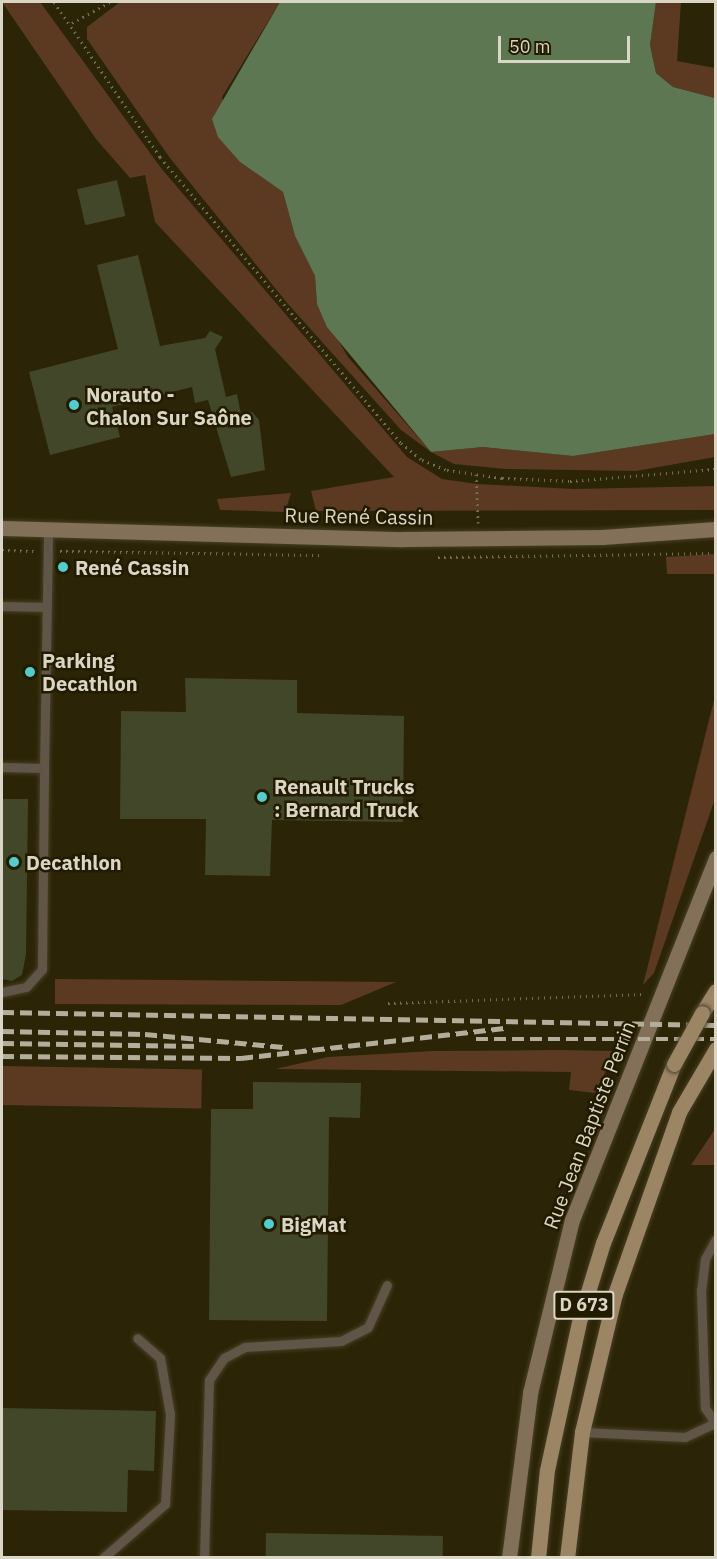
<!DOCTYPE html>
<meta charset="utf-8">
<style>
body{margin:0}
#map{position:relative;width:717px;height:1559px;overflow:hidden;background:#2b2406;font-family:"IBM Plex Sans",sans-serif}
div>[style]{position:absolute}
.green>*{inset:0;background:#5c3a22;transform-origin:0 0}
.water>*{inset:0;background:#5e7753}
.building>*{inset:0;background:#424729;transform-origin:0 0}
.path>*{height:3px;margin-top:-1.5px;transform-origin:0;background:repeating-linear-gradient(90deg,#736d54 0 1.5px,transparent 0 6px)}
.roads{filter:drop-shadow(0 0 2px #474025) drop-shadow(0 0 2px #474025)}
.lane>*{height:9px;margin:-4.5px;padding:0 4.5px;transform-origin:4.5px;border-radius:4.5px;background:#605546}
.secondary>*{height:15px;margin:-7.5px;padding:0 7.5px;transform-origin:7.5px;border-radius:7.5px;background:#827058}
.primary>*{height:15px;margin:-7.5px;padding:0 7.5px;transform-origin:7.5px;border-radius:7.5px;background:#9c8565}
.rail>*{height:4.5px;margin-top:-2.25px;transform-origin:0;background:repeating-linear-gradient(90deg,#b3ae9b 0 12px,transparent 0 18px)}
.bridges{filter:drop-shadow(0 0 2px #474025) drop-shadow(0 0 2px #474025)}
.primary-bridge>*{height:15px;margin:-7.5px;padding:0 7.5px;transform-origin:7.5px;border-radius:7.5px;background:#9c8565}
.dots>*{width:16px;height:16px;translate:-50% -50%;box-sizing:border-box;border:3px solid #221b00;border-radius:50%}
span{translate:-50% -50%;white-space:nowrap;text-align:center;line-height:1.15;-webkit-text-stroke:5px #221b00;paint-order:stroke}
.shield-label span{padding:2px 4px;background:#221b00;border:2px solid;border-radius:4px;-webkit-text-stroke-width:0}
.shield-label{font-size:18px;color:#dad6c5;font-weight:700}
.poi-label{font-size:20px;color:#dad6c5;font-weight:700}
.left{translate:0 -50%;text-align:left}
.street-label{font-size:20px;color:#dad6c5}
.frame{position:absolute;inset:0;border:3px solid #dad6c5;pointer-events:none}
.scale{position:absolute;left:498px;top:36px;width:132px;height:27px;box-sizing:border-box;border:3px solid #dad6c5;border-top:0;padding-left:8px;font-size:18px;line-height:21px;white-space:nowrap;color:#dad6c5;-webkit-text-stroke:4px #221b00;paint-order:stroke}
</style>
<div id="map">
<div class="green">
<i style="clip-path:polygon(2px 2px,40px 2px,161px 168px,407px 457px,442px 479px,477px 484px,574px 489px,715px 486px,715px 510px,316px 511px,311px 491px,394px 477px,155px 222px,145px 175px,130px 178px,96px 139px)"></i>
<i style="clip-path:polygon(120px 2px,280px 2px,222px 97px,240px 162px,283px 192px,295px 236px,315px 276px,317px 304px,348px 357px,431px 452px,483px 447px,573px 456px,715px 434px,715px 457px,636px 471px,506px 469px,454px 464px,431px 452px,401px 430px,288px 304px,170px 158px,87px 39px,87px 27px)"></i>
<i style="clip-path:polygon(656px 2px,681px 2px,677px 61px,715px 68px,715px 98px,673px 87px,656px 73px,650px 45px)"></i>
<i style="clip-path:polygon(291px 493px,285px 512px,220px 510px,217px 499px)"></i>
<i style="clip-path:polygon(715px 554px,715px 574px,667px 574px,666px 557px)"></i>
<i style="clip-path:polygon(715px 696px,715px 799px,654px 973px,643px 985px)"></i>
<i style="clip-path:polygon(55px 979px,396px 982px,341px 1005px,55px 1004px)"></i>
<i style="clip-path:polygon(433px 1051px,558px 1050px,616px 1051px,595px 1093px,569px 1090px,571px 1072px,275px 1069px,328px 1057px)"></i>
<i style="left:2px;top:1066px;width:200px;height:39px;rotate:1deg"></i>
<i style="clip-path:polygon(715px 1129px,715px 1165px,691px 1165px)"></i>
</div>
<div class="water">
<i style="clip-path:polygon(280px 2px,656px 2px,650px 45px,656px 73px,673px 87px,715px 98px,715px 434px,573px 456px,483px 447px,431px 452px,327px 327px,317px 304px,315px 276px,295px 236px,283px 192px,240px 162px,218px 137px,212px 119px)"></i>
</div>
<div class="building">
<i style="left:117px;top:180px;width:37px;height:41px;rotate:77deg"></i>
<i style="clip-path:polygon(138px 255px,160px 346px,205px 338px,210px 331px,223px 337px,215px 349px,226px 397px,237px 394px,241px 415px,252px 412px,259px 420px,265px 470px,231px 477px,208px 400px,195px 403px,192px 387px,112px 407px,120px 437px,50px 455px,29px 372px,118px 349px,97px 265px)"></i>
<i style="clip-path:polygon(185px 678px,297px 680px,297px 713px,404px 716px,403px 822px,272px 820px,270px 876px,205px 875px,206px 819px,120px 819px,121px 711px,186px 712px)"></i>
<i style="clip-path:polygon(2px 799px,28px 799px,26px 954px,22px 975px,12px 981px,2px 979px)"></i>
<i style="clip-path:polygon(253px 1082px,361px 1083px,360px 1118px,329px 1117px,327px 1321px,209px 1320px,211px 1109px,253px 1109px)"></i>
<i style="clip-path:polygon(2px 1408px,156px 1411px,154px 1471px,128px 1470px,127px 1512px,2px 1510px)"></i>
<i style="left:266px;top:1533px;width:177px;height:24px;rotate:1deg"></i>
</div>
<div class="path">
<i style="left:54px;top:2px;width:188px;rotate:55.6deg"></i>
<i style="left:160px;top:157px;width:374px;rotate:49.9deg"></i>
<i style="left:401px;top:443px;width:27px;rotate:39deg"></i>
<i style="left:422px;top:460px;width:27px;rotate:22deg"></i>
<i style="left:447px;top:470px;width:56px;rotate:8.3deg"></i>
<i style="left:502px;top:478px;width:68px;rotate:2.5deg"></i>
<i style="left:570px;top:481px;width:146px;rotate:-4.7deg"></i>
<i style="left:72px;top:23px;width:43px;rotate:-28.9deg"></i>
<i style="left:476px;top:474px;width:49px;rotate:87.7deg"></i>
<i style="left:2px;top:550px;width:34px;rotate:2deg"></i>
<i style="left:60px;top:551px;width:264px;rotate:0.9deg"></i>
<i style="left:438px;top:557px;width:278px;rotate:-0.8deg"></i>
<i style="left:388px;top:1003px;width:257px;rotate:-2deg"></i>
</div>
<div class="roads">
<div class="lane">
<i style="left:2px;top:606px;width:45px;rotate:1.3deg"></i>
<i style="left:2px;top:767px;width:42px;rotate:1.4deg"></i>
<i style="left:44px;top:768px;width:240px;rotate:-89deg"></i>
<i style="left:2px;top:992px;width:25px;rotate:-12deg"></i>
<i style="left:26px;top:987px;width:24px;rotate:-48deg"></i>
<i style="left:42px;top:969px;width:201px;rotate:-89.4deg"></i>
<i style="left:716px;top:1239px;width:23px;rotate:119deg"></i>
<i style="left:705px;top:1259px;width:31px;rotate:97deg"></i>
<i style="left:701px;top:1290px;width:118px;rotate:88.1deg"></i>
<i style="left:705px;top:1408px;width:19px;rotate:55deg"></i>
<i style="left:582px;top:1432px;width:103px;rotate:2.8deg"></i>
<i style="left:685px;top:1437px;width:31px;rotate:-25deg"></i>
<i style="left:103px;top:1558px;width:82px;rotate:-41.1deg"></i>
<i style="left:165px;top:1504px;width:90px;rotate:-86.8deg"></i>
<i style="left:170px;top:1414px;width:57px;rotate:-100.1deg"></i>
<i style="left:160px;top:1358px;width:30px;rotate:-139deg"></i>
<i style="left:204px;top:1558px;width:178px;rotate:-88.4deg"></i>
<i style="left:209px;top:1380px;width:27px;rotate:-56deg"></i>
<i style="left:224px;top:1358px;width:24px;rotate:-28deg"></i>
<i style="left:245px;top:1347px;width:96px;rotate:-3.6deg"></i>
<i style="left:341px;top:1341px;width:30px;rotate:-27deg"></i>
<i style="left:368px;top:1327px;width:46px;rotate:-65.7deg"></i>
</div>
<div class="secondary">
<i style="left:2px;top:528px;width:401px;rotate:1.6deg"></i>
<i style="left:403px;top:539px;width:199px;rotate:-0.6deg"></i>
<i style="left:602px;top:537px;width:114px;rotate:-4deg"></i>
<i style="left:509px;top:1558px;width:166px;rotate:-82.7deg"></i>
<i style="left:530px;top:1393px;width:178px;rotate:-76.4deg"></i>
<i style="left:572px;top:1220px;width:390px;rotate:-68.3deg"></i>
</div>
<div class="primary">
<i style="left:702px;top:1013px;width:26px;rotate:-58deg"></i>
<i style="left:538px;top:1558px;width:88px;rotate:-84.2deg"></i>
<i style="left:547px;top:1470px;width:156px;rotate:-77.8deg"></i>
<i style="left:580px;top:1318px;width:78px;rotate:-73deg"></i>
<i style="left:603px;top:1243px;width:193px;rotate:-68.4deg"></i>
<i style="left:567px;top:1558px;width:127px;rotate:-83.2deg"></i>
<i style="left:582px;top:1432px;width:142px;rotate:-76.6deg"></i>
<i style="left:615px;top:1294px;width:193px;rotate:-70.6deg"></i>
<i style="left:679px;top:1112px;width:73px;rotate:-59.6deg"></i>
</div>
</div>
<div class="rail">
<i style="left:2px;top:1012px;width:714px;rotate:1.04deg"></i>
<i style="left:2px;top:1031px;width:143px;rotate:1.2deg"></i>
<i style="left:145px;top:1034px;width:139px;rotate:5.4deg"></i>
<i style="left:476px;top:1039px;width:240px"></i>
<i style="left:2px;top:1043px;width:197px;rotate:0.9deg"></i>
<i style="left:2px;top:1056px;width:239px;rotate:0.5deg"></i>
<i style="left:241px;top:1058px;width:265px;rotate:-6.5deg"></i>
</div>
<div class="bridges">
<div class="primary-bridge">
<i style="left:674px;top:1064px;width:58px;rotate:-61.2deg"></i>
</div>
</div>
<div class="dots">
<i style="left:74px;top:405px;background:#52cdcf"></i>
<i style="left:63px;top:567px;background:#52cdcf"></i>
<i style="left:30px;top:672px;background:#52cdcf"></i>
<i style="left:262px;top:797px;background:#52cdcf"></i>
<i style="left:14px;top:862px;background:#52cdcf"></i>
<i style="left:269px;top:1224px;background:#52cdcf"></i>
</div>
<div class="shield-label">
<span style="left:584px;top:1305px">D 673</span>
</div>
<div class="poi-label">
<span class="left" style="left:86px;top:406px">Norauto -<br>Chalon Sur Saône</span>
<span class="left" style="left:75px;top:567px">René Cassin</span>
<span class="left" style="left:42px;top:672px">Parking<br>Decathlon</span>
<span class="left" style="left:274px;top:798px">Renault Trucks<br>: Bernard Truck</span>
<span class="left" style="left:26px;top:862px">Decathlon</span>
<span class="left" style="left:281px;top:1224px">BigMat</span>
</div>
<div class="street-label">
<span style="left:359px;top:516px;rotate:1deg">Rue René Cassin</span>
<span style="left:589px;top:1125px;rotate:-69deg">Rue Jean Baptiste Perrin</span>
</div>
<div class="frame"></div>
<div class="scale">50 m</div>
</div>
